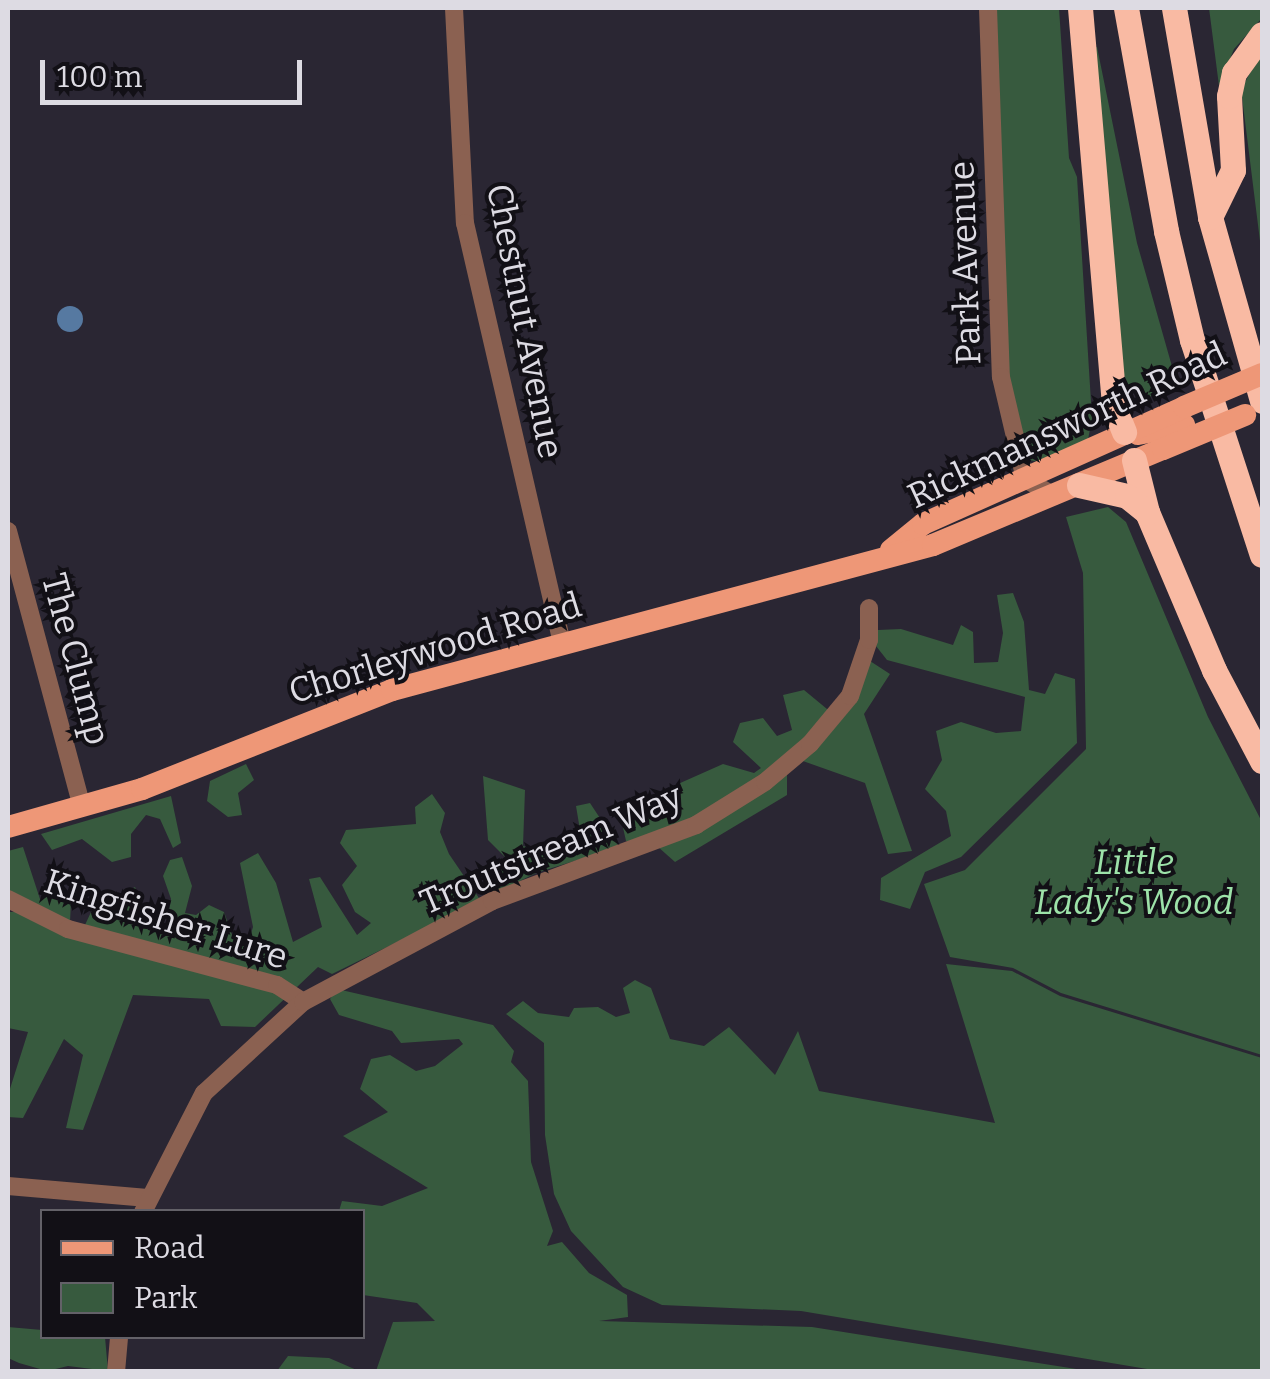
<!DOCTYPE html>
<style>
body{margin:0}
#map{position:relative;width:1270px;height:1379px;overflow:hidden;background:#2a2633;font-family:Bitter,serif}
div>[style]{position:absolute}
.green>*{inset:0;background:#375a3e}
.water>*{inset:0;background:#5679a1}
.round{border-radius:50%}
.minor>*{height:18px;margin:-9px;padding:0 9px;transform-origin:9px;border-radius:9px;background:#8b6151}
.major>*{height:22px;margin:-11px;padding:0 11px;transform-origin:11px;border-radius:11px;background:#ee9777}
.highway>*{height:25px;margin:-12.5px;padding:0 12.5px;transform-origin:12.5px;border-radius:12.5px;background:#f9baa3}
.major-bridge>*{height:22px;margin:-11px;padding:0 11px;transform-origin:11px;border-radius:11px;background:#ee9777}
span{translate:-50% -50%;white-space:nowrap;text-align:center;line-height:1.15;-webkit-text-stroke:8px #121016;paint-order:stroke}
.street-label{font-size:35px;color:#dddbe3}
.park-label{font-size:35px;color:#9de2a9;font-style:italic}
.frame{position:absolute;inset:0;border:10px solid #dddbe3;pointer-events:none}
.legend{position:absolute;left:40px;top:1209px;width:325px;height:130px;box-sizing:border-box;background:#121016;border:2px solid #636168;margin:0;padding:12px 18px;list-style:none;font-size:30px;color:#dddbe3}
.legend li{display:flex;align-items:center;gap:20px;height:50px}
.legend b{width:50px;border:2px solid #636168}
.scale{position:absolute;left:40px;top:60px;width:262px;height:45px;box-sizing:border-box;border:5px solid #dddbe3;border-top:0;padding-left:12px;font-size:30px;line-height:35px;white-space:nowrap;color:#dddbe3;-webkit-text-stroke:8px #121016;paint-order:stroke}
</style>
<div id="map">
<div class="green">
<i style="clip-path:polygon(992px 8px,1059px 8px,1069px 158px,1077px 177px,1092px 418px,1088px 440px,1039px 462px,1024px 459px,1005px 377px)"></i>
<i style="clip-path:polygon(1209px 8px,1262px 8px,1262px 18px,1234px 49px,1219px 86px)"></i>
<i style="clip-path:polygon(1097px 47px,1137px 243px,1177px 384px,1145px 399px,1126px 382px,1119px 357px,1089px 48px)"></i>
<i style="clip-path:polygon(1262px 52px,1262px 257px,1241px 89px)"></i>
<i style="clip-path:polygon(1108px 507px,1126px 522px,1208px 717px,1262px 822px,1262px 1055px,1061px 993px,1013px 968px,950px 957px,924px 884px,965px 870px,1086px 749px,1083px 573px,1066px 517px)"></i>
<i style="clip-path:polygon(1013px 593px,1024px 622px,1029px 690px,1045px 694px,1055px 673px,1075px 679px,1077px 743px,961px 857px,925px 872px,910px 909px,880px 900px,881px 878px,951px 836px,946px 811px,925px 789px,942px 760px,936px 731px,961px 722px,996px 733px,1021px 731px,1025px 697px,887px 660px,876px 646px,878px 630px,901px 629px,953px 645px,961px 625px,973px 632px,974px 663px,998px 662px,1003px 633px,997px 595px)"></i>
<i style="clip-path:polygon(870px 661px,890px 674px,864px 714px,912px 851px,888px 854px,865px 783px,800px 760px,787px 772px,787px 795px,675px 862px,657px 846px,626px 841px,620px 814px,651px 796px,723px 764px,754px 773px,761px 768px,733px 742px,740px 723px,763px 718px,777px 736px,792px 730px,783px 695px,804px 690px,827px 709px,845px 712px)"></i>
<i style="clip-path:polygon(246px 764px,254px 780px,238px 793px,242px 815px,228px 817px,207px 801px,210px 781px)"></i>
<i style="clip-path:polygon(483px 776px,525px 790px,523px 846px,541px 850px,581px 836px,576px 806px,590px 803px,619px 847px,536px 873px,494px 894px,488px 879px,509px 861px,488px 840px)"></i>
<i style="clip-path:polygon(432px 794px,445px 813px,440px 832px,449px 854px,481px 901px,332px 974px,318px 967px,255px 1027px,221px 1026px,209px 999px,133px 995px,83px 1130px,66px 1128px,83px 1055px,64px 1039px,23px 1118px,8px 1117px,8px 1095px,28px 1032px,8px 1028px,8px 912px,22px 912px,8px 895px,8px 851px,23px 847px,40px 899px,58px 894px,71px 902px,70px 922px,85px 925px,91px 912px,135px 887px,153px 931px,167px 925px,171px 899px,163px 876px,170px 860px,182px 857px,192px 886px,185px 913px,196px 915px,209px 905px,224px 912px,237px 949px,248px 943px,253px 927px,240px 863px,258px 853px,276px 883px,293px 942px,322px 927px,309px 879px,320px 877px,357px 935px,371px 923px,355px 912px,342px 885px,357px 866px,340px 843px,346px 830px,416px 824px,415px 807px)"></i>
<i style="clip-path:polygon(171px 796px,181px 843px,173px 848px,160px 819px,146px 815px,131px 834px,131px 857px,112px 862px,82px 839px,52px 850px,41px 834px)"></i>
<i style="clip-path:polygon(946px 964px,1012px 971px,1060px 996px,1262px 1058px,1262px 1371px,1153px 1370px,801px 1311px,662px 1305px,623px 1287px,571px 1231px,554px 1194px,545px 1135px,544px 1043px,506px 1014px,523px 1001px,538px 1013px,569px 1017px,574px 1008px,598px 1007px,616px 1017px,630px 1013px,623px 988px,635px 980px,651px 988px,670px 1039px,704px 1046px,729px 1027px,775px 1075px,798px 1031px,819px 1091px,995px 1123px)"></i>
<i style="clip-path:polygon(337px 989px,493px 1025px,514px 1051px,511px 1062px,528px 1081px,531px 1162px,553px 1231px,547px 1246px,562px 1242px,589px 1273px,627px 1295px,628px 1317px,599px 1321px,812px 1327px,1089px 1371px,376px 1371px,393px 1322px,435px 1321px,417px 1303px,363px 1295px,362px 1212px,339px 1211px,342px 1201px,382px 1206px,428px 1188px,343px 1136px,388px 1112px,360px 1089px,371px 1059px,390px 1055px,416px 1071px,435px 1066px,463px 1044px,459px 1039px,401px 1043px,392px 1031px,339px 1015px,330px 999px)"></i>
<i style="clip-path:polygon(8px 1327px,42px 1330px,42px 1336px,105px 1337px,108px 1371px,68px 1366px,47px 1371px,19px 1363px,8px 1358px)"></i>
<i style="clip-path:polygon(288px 1356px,329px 1358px,359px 1371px,277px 1371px)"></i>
</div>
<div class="water">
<i class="round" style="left:57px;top:306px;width:26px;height:26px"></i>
</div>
<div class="minor">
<i style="left:454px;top:8px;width:215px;rotate:87.1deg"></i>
<i style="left:465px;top:223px;width:431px;rotate:77deg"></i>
<i style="left:988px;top:8px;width:369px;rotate:88deg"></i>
<i style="left:1001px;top:377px;width:105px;rotate:76.8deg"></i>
<i style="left:1025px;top:479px;width:34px;rotate:30deg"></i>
<i style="left:8px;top:531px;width:283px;rotate:75deg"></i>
<i style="left:8px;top:899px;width:67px;rotate:26.6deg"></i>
<i style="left:68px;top:929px;width:216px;rotate:15deg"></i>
<i style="left:277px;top:985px;width:31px;rotate:33deg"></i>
<i style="left:8px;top:1186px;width:140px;rotate:4.9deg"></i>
<i style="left:143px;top:1212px;width:134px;rotate:-62.9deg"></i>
<i style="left:204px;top:1093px;width:134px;rotate:-42.6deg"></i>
<i style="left:303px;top:1002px;width:214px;rotate:-28.1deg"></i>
<i style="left:492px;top:901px;width:218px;rotate:-20.4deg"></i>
<i style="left:696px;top:825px;width:81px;rotate:-31.9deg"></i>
<i style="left:765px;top:782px;width:59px;rotate:-40.2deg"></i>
<i style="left:810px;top:744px;width:62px;rotate:-50.2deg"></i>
<i style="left:850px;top:696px;width:59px;rotate:-71.3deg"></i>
<i style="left:869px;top:640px;width:32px;rotate:-90deg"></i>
<i style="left:116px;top:1372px;width:36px;rotate:-85deg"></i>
</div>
<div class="major">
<i style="left:1138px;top:434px;width:47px;rotate:-11.1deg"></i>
<i style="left:891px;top:550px;width:41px;rotate:-39.1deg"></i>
<i style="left:923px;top:524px;width:286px;rotate:-24.1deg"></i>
<i style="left:8px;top:827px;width:139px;rotate:-15.8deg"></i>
<i style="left:142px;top:789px;width:269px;rotate:-21.6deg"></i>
<i style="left:392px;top:690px;width:560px;rotate:-15deg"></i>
<i style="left:933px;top:545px;width:249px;rotate:-22.7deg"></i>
</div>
<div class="highway">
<i style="left:1080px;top:8px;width:400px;rotate:85.1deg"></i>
<i style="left:1114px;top:407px;width:27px;rotate:68deg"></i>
<i style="left:1126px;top:8px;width:227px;rotate:79.8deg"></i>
<i style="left:1166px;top:231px;width:112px;rotate:76.6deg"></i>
<i style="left:1192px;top:340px;width:226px;rotate:72deg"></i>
<i style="left:1174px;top:8px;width:212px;rotate:80.2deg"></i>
<i style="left:1210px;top:217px;width:191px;rotate:74.2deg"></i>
<i style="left:1210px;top:217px;width:52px;rotate:-63.9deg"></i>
<i style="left:1233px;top:170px;width:74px;rotate:-93.1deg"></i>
<i style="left:1229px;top:96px;width:24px;rotate:-78deg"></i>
<i style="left:1234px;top:73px;width:48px;rotate:-54.3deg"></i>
<i style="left:1134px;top:460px;width:54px;rotate:76deg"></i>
<i style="left:1147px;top:512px;width:172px;rotate:67deg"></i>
<i style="left:1214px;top:670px;width:103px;rotate:62.2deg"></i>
<i style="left:1079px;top:485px;width:49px;rotate:12.9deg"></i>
<i style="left:1127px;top:496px;width:26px;rotate:39deg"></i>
</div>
<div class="major-bridge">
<i style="left:1184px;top:407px;width:85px;rotate:-22.9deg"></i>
<i style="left:1163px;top:449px;width:89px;rotate:-22.5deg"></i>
</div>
<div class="street-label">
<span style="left:965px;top:263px;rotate:-92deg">Park Avenue</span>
<span style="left:525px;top:321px;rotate:79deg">Chestnut Avenue</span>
<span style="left:1067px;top:425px;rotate:-25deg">Rickmansworth Road</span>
<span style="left:435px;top:648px;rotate:-17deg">Chorleywood Road</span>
<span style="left:76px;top:659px;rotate:75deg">The Clump</span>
<span style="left:551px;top:849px;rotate:-23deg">Troutstream Way</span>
<span style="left:166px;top:919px;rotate:18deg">Kingfisher Lure</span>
</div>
<div class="park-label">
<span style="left:1134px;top:882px">Little<br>Lady's Wood</span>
</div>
<div class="frame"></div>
<ul class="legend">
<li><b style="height:12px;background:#ee9777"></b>Road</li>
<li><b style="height:28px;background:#375a3e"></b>Park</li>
</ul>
<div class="scale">100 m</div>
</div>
